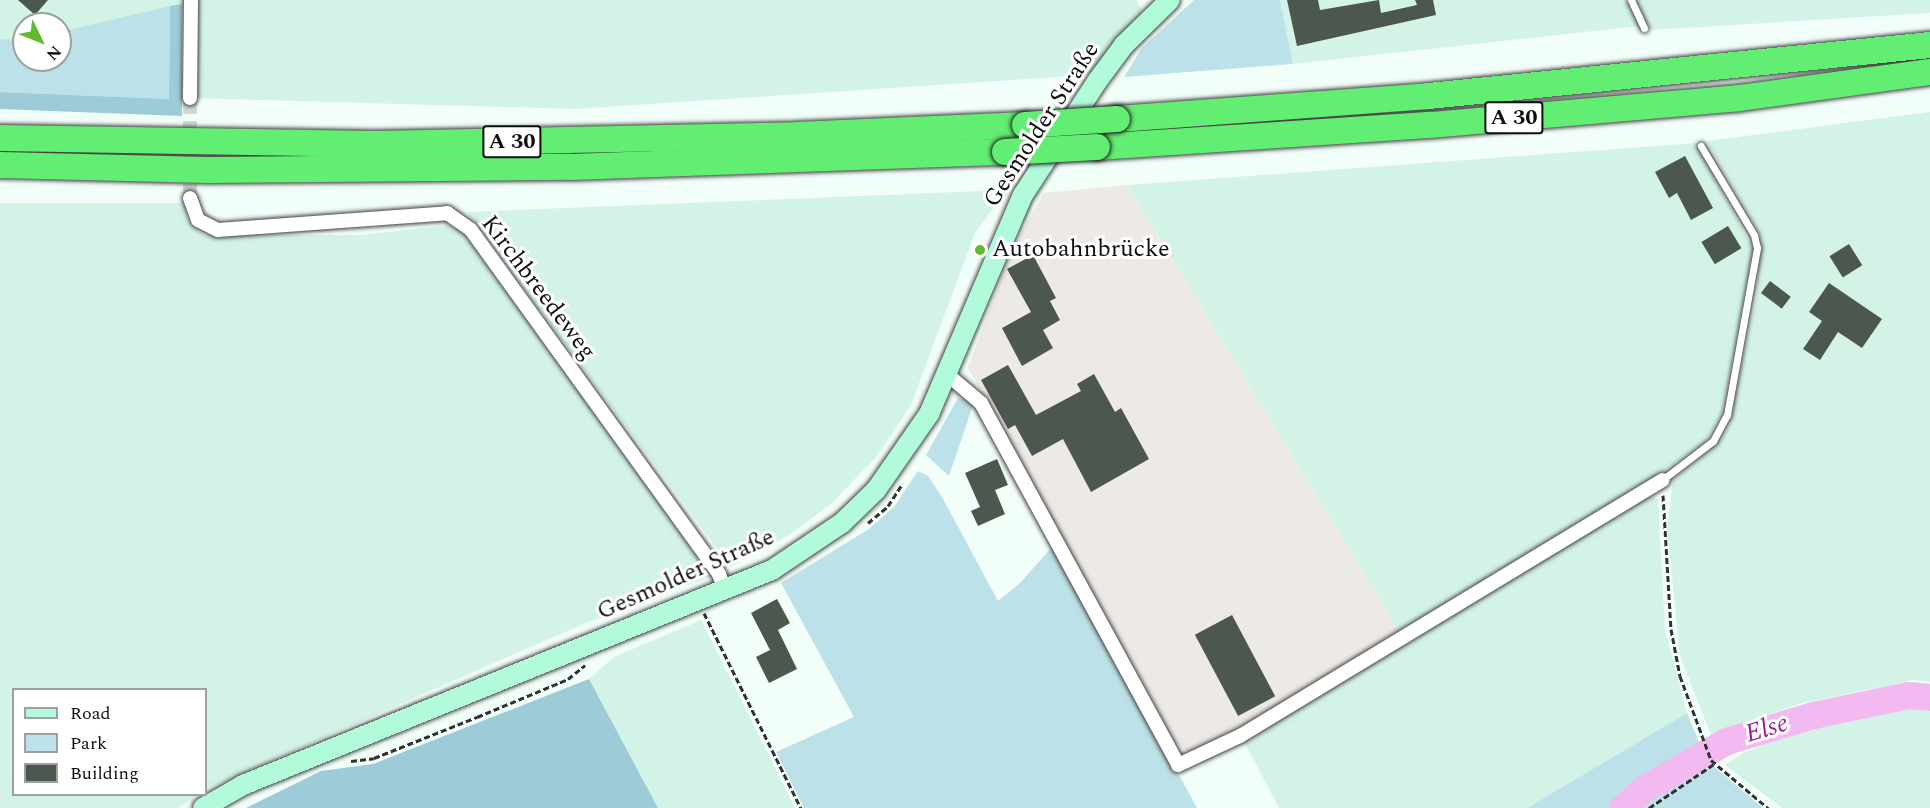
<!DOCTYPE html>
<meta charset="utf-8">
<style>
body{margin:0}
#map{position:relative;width:1930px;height:808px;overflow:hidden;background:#f2fef8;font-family:Spectral,serif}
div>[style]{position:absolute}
.industrial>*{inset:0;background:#ede9e4}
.farmland>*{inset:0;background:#d3f3e6}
.green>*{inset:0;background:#bde1e8}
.forest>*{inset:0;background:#9dcbd8}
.water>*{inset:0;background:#f3b9f1}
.river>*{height:27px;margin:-13.5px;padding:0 13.5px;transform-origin:13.5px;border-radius:13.5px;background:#f3b9f1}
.building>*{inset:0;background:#4c574d;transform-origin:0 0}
.street-tunnel>*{height:14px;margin-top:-7px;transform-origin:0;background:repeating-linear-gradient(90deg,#d0dad5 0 14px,transparent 0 21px)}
.path>*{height:3px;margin-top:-1.5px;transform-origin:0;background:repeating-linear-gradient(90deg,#313131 0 6px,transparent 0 9px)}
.roads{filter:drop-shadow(0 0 2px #424242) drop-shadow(0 0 2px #424242)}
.lane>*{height:7px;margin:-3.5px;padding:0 3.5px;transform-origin:3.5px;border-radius:3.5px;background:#fff}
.street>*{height:14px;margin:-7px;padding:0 7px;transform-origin:7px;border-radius:7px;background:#fff}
.secondary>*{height:20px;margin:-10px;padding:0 10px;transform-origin:10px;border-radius:10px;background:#b1fbda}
.highway>*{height:26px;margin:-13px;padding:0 13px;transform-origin:13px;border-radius:13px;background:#62ed73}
.bridges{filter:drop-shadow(0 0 2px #202020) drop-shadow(0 0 2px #202020)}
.highway-bridge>*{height:26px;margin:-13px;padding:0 13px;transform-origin:13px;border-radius:13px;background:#62ed73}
.dots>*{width:16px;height:16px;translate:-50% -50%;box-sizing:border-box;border:3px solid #fff;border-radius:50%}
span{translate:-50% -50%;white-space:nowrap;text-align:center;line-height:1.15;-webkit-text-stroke:6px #fff;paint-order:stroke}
.shield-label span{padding:2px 4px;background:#fff;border:2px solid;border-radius:4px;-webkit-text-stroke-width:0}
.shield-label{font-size:22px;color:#0f0f0f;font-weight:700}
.street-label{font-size:24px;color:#0f0f0f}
.poi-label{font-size:24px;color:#0f0f0f}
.left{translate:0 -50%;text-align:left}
.water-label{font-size:26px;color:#9b1e8e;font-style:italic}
.legend{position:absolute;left:12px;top:688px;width:195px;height:108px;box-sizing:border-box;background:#fff;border:2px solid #9f9f9f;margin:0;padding:8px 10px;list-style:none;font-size:18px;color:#0f0f0f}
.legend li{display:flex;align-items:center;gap:12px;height:30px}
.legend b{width:30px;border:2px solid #9f9f9f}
.north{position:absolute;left:12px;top:12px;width:60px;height:60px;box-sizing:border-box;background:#fff;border:2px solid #9f9f9f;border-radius:50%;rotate:133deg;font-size:16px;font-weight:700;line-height:24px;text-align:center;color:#0f0f0f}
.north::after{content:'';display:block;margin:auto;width:21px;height:27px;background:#62b92e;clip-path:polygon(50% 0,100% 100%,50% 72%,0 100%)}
</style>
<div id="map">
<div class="industrial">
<i style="clip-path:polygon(1127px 185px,1401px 634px,1245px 726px,1189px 752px,1175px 743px,968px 368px,1011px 251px,1044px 193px)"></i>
</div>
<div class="farmland">
<i style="clip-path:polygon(0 0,182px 0,182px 4px,60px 32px,60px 24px,24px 24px,24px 40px,14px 42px,0 39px)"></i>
<i style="clip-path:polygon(191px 0,1136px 0,1142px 10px,1089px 75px,574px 109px,190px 98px)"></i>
<i style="clip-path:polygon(1280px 0,1626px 0,1639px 26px,1293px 64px)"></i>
<i style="clip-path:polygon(1637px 0,1930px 0,1930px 13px,1651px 30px)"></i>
<i style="clip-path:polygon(1930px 112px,1930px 682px,1914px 680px,1798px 704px,1711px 735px,1680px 656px,1667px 529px,1673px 480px,1717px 444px,1729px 427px,1756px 299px,1762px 238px,1707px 141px)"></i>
<i style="clip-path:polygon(1696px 143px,1753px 249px,1722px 412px,1706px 441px,1647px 483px,1401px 634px,1127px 185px)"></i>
<i style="clip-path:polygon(1006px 190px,975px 233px,911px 405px,877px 456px,832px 503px,789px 535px,731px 567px,467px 212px)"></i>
<i style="clip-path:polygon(0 203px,184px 203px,188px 221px,203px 235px,361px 235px,451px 225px,471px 238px,712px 576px,588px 622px,206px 789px,206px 690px,14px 690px,14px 794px,197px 795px,178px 808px,0 808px)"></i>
<i style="clip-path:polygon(1646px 495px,1658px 499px,1665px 630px,1687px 713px,1527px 808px,1279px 808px,1244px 742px)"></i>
<i style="clip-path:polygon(701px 620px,795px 808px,658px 808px,589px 679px,614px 657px)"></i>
<i style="clip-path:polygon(1912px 707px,1930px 708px,1930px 808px,1782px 808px,1725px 765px,1745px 752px,1815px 726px)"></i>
</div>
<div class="green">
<i style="clip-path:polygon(1194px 0,1280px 0,1293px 64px,1124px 77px,1142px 48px)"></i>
<i style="clip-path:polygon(170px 6px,169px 99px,0 92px,0 39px,24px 40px,24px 60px,60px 60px,60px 32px)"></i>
<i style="clip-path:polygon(958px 398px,974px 402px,949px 476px,926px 455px)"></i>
<i style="clip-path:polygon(918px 471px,928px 476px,942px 497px,998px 601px,1020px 583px,1054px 545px,1197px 808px,804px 808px,776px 752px,854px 717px,781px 583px,869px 529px,894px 507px)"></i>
<i style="clip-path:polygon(1687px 713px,1699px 742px,1640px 781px,1614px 808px,1527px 808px)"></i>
<i style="clip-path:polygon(1706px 760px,1763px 808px,1631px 808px,1636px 803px)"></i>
</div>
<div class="forest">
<i style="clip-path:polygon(182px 4px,182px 116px,0 109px,0 92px,169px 99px,170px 6px)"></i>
<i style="clip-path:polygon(589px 679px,658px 808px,246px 808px,321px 771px,373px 764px)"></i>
</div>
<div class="water">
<i style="clip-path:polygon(1699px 742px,1706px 760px,1630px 808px,1614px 808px,1640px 781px)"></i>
</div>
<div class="river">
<i style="left:1622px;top:808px;width:28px;rotate:-42deg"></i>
<i style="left:1643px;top:789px;width:96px;rotate:-30deg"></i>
<i style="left:1726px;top:741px;width:91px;rotate:-16.6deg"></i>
<i style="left:1813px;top:715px;width:97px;rotate:-11.9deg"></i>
<i style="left:1908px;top:695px;width:22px;rotate:5deg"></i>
</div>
<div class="building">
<i style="clip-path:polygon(18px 0,48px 0,35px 15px)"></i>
<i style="clip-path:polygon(1287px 0,1318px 0,1320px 10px,1379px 0,1381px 13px,1417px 5px,1415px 0,1433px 0,1436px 15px,1297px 46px)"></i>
<i style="clip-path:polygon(1685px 156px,1713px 208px,1691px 220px,1677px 193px,1669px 198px,1655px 172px)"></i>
<i style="left:1728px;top:226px;width:26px;height:31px;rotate:59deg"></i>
<i style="left:1849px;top:244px;width:25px;height:23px;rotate:58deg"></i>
<i style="clip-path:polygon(1033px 255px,1056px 298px,1050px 301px,1060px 320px,1043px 330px,1053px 348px,1022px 366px,1002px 328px,1031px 312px,1007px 269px)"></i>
<i style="left:1770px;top:281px;width:26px;height:15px;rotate:37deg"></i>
<i style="clip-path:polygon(1829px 283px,1882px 319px,1862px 348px,1838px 332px,1820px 360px,1803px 349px,1822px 321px,1809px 312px)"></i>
<i style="clip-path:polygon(1008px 365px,1036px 415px,1081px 391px,1077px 384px,1094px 374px,1115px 412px,1121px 408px,1149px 459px,1091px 492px,1063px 439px,1032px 456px,1015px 425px,1008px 429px,981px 380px)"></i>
<i style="clip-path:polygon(997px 459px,1008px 485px,995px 490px,1005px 514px,978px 526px,971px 511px,980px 507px,965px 473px)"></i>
<i style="clip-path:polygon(777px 599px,790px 623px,778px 630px,797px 669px,769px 683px,756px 657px,770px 650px,751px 613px)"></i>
<i style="left:1232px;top:615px;width:92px;height:42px;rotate:62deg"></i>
</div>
<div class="street-tunnel">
<i style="left:190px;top:198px;width:100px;rotate:-90deg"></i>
</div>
<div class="path">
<i style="left:1663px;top:495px;width:134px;rotate:86.6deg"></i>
<i style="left:1671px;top:629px;width:48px;rotate:79.2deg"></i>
<i style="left:1680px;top:676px;width:90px;rotate:69.7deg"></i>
<i style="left:1711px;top:760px;width:75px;rotate:40.1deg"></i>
<i style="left:868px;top:523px;width:26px;rotate:-40deg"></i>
<i style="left:888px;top:506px;width:27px;rotate:-57deg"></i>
<i style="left:704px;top:613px;width:218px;rotate:63.6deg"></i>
<i style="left:351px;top:761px;width:23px;rotate:-7deg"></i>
<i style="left:374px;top:758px;width:111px;rotate:-21.7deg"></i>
<i style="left:477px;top:717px;width:99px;rotate:-22.7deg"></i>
<i style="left:568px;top:679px;width:22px;rotate:-39deg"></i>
<i style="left:1649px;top:808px;width:78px;rotate:-34.1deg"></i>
</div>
<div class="roads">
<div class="lane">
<i style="left:1631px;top:0;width:31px;rotate:65deg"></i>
<i style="left:1662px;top:480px;width:64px;rotate:-37.4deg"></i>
<i style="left:1713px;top:441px;width:30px;rotate:-62deg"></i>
<i style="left:1727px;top:415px;width:170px;rotate:-79.8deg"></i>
<i style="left:1757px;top:248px;width:13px;rotate:-103deg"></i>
<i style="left:1754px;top:235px;width:104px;rotate:-120.8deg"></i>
</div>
<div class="street">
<i style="left:190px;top:98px;width:98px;rotate:-89.4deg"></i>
<i style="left:190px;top:198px;width:23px;rotate:70deg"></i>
<i style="left:198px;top:220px;width:22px;rotate:27deg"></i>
<i style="left:218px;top:230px;width:230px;rotate:-4.2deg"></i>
<i style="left:447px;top:213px;width:29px;rotate:35deg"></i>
<i style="left:471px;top:230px;width:424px;rotate:54.2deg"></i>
<i style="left:719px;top:574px;width:18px;rotate:71deg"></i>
<i style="left:948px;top:375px;width:43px;rotate:40.3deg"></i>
<i style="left:981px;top:403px;width:412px;rotate:61.4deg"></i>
<i style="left:1178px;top:765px;width:68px;rotate:-25.1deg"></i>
<i style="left:1240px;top:736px;width:494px;rotate:-31.2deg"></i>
</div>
<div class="secondary">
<i style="left:203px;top:808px;width:46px;rotate:-29.9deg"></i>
<i style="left:243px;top:785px;width:571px;rotate:-22.12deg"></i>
<i style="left:772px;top:570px;width:84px;rotate:-33.9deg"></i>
<i style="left:842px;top:523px;width:47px;rotate:-44.1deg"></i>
<i style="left:876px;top:490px;width:93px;rotate:-55.1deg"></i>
<i style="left:929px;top:414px;width:238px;rotate:-66.8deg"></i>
<i style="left:1023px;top:195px;width:137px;rotate:-56.9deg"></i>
<i style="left:1098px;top:80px;width:44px;rotate:-53.4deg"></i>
<i style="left:1124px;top:45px;width:64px;rotate:-44.4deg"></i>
</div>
<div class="highway">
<i style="left:1117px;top:119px;width:313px;rotate:-4.2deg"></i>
<i style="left:1429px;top:96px;width:504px;rotate:-5.81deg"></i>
<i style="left:0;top:138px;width:375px;rotate:0.9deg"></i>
<i style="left:375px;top:144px;width:422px;rotate:-1.2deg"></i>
<i style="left:797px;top:135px;width:228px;rotate:-2.5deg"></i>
<i style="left:1097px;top:147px;width:335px;rotate:-3.8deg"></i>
<i style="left:1431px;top:125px;width:309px;rotate:-5deg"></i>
<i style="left:1739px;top:98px;width:193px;rotate:-7.8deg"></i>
<i style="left:0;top:165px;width:208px;rotate:1.4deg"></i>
<i style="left:208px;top:170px;width:363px;rotate:-0.5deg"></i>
<i style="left:571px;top:167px;width:434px;rotate:-2deg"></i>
</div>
</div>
<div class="bridges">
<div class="highway-bridge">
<i style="left:1025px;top:125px;width:92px;rotate:-3.7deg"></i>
<i style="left:1005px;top:152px;width:92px;rotate:-3.1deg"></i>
</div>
</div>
<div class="dots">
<i style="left:980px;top:250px;background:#62b92e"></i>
</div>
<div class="shield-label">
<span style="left:1514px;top:118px">A 30</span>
<span style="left:512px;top:142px">A 30</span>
</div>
<div class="street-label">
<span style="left:1042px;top:125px;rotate:-57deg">Gesmolder Straße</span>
<span style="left:538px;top:288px;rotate:53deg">Kirchbreedeweg</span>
<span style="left:686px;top:575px;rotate:-24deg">Gesmolder Straße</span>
</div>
<div class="poi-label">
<span class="left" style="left:992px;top:250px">Autobahnbrücke</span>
</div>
<div class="water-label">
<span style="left:1767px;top:729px;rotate:-17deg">Else</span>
</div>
<ul class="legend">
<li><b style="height:8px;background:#b1fbda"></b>Road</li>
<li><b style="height:16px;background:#bde1e8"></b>Park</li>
<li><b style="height:16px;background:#4c574d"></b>Building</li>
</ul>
<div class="north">N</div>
</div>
